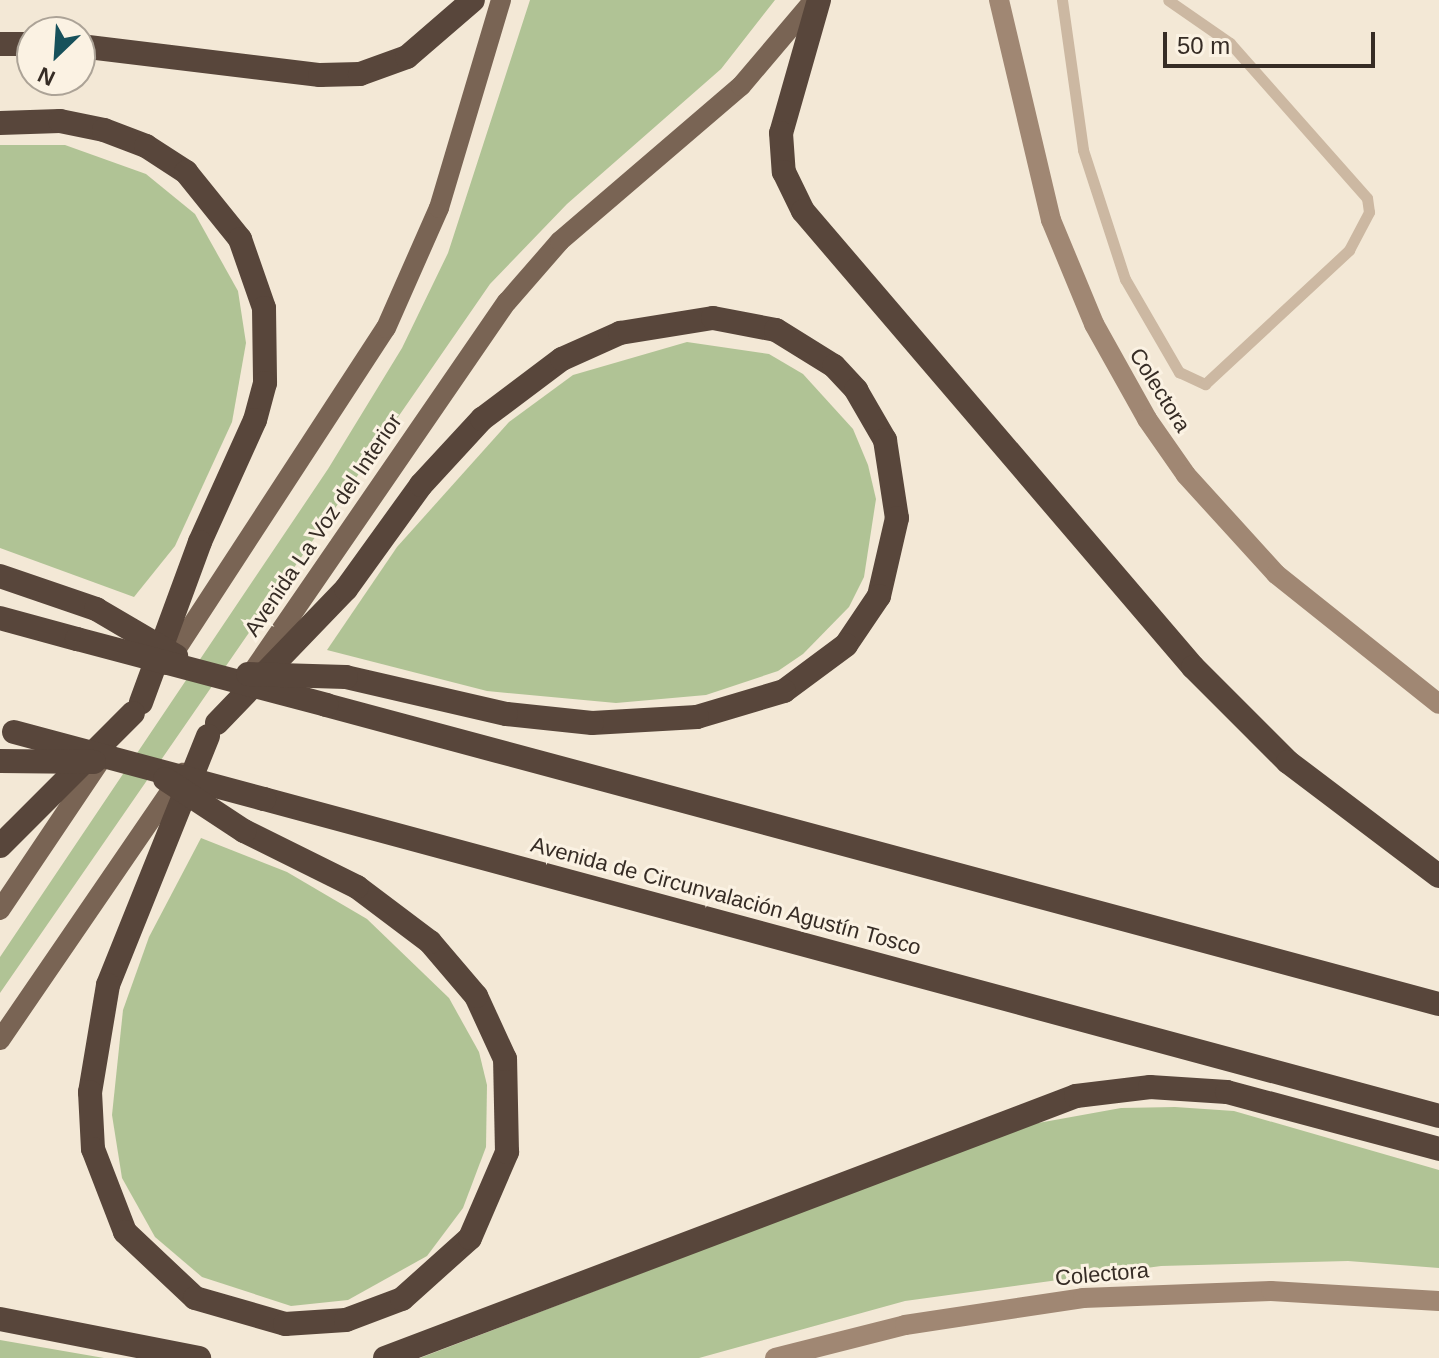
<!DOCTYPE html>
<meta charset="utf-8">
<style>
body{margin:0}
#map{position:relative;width:1439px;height:1358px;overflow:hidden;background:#f3e8d6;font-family:Arial,sans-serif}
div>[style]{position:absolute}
.green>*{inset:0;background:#b0c395}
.lane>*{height:11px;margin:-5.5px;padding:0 5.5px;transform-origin:5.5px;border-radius:5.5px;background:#ccb8a2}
.secondary>*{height:20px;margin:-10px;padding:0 10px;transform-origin:10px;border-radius:10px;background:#a08773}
.primary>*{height:20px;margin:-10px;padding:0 10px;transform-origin:10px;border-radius:10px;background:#796454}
.highway>*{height:24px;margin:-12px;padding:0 12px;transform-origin:12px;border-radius:12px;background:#58463b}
.highway-bridge>*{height:24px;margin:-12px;padding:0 12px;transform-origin:12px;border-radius:12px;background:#58463b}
span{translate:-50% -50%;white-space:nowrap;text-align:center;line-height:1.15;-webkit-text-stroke:6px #fbf2e3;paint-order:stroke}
.street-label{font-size:22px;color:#362c25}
.north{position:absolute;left:16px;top:16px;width:80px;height:80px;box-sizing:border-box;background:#fbf2e3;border:2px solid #aca397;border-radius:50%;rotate:205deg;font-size:22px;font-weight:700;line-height:32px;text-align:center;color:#362c25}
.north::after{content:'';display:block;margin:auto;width:28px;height:36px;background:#17515b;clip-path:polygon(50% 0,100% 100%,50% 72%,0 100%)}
.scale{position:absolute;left:1163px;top:32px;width:212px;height:36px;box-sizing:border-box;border:4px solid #362c25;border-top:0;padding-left:10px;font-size:24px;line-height:28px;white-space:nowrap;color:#362c25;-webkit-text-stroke:6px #fbf2e3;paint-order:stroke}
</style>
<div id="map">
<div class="green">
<i style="clip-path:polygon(530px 0,775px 0,721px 69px,567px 204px,490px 284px,0 993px,0 957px,328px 469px,402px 348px,448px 253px)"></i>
<i style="clip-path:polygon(0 145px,65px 145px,146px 174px,195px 214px,238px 291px,246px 343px,232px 422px,175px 546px,134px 597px,0 548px)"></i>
<i style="clip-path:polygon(687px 342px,769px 354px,803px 374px,853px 429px,868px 465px,876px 499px,864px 577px,849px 607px,803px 654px,778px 671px,706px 695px,616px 703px,487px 691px,327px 650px,397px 547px,509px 422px,573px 375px)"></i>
<i style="clip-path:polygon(201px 838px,287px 872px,367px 919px,449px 998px,479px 1052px,487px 1085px,486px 1147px,463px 1208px,427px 1256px,348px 1300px,291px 1306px,202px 1277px,155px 1237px,122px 1178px,112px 1115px,123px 1010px,149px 937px)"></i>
<i style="clip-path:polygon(1175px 1107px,1234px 1111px,1439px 1170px,1439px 1268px,1348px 1261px,1161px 1266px,905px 1301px,699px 1358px,420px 1358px,1027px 1125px,1121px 1108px)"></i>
<i style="clip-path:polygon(0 1340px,104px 1358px,0 1358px)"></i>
</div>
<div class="lane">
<i style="left:1062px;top:0;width:151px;rotate:82deg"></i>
<i style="left:1083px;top:150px;width:136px;rotate:72deg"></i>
<i style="left:1125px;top:279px;width:108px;rotate:59.9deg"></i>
<i style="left:1179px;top:372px;width:29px;rotate:25deg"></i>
<i style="left:1205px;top:384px;width:197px;rotate:-42.9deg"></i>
<i style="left:1349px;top:250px;width:43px;rotate:-62.2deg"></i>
<i style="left:1369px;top:212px;width:14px;rotate:-98deg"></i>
<i style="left:1367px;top:198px;width:207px;rotate:-131.5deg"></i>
<i style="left:1230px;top:43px;width:75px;rotate:-145.3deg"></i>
</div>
<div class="secondary">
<i style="left:999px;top:0;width:226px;rotate:76.7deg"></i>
<i style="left:1051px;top:220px;width:113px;rotate:67.5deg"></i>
<i style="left:1094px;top:324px;width:109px;rotate:60.8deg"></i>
<i style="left:1147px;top:419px;width:68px;rotate:55.1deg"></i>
<i style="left:1186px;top:475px;width:134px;rotate:47.7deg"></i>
<i style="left:1276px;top:574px;width:208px;rotate:38.6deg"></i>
<i style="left:775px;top:1358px;width:134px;rotate:-14.2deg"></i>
<i style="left:905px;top:1325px;width:180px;rotate:-8.6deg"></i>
<i style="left:1083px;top:1298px;width:188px;rotate:-2.1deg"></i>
<i style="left:1271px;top:1291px;width:168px;rotate:3.4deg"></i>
</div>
<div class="primary">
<i style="left:166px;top:665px;width:402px;rotate:-56.9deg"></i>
<i style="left:386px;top:328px;width:131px;rotate:-66.2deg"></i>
<i style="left:439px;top:208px;width:217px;rotate:-73.4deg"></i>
<i style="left:244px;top:684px;width:464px;rotate:-55.5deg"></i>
<i style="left:507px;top:302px;width:81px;rotate:-49deg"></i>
<i style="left:560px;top:241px;width:238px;rotate:-40.6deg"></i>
<i style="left:741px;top:86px;width:113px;rotate:-49.7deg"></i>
<i style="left:0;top:910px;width:192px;rotate:-56.1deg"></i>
<i style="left:0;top:1040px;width:324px;rotate:-55.6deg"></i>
</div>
<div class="highway">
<i style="left:819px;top:0;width:138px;rotate:105.9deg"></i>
<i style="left:781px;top:133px;width:39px;rotate:86deg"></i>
<i style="left:784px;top:172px;width:43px;rotate:64deg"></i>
<i style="left:803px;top:211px;width:600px;rotate:49.46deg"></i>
<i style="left:1193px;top:667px;width:134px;rotate:45deg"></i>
<i style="left:1288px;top:762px;width:189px;rotate:37.1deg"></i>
<i style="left:0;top:44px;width:32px"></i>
<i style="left:80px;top:46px;width:242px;rotate:6.9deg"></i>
<i style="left:320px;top:75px;width:40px;rotate:-1.4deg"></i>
<i style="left:360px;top:74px;width:50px;rotate:-19.9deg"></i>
<i style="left:407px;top:57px;width:87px;rotate:-40.8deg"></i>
<i style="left:0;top:123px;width:60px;rotate:-1.9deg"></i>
<i style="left:60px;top:121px;width:45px;rotate:11.6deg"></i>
<i style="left:104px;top:130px;width:45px;rotate:20.9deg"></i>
<i style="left:146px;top:146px;width:48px;rotate:33deg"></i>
<i style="left:186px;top:172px;width:86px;rotate:51.1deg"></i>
<i style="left:240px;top:239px;width:73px;rotate:70.8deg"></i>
<i style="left:264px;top:308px;width:75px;rotate:89.2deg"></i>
<i style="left:265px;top:383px;width:38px;rotate:105deg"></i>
<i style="left:255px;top:420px;width:134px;rotate:114.3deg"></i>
<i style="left:200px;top:542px;width:171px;rotate:110.2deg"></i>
<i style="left:0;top:576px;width:102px;rotate:19deg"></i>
<i style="left:0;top:618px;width:80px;rotate:15.3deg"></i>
<i style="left:326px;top:705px;width:1152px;rotate:15.04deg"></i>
<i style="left:217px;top:723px;width:186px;rotate:-46.1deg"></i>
<i style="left:346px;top:589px;width:128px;rotate:-54.2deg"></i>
<i style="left:421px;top:485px;width:90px;rotate:-47.3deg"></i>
<i style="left:482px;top:419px;width:100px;rotate:-36.9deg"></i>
<i style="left:562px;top:359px;width:64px;rotate:-24.1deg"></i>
<i style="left:620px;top:333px;width:94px;rotate:-9.2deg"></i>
<i style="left:713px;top:318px;width:64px;rotate:10.8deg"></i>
<i style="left:776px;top:330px;width:68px;rotate:31.8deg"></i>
<i style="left:834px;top:366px;width:33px;rotate:47deg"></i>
<i style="left:856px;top:390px;width:58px;rotate:59.9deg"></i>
<i style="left:885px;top:440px;width:79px;rotate:81.3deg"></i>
<i style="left:897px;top:518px;width:80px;rotate:103deg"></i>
<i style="left:879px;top:596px;width:59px;rotate:124deg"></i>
<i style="left:846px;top:645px;width:77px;rotate:143.4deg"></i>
<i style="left:784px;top:691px;width:91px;rotate:163.4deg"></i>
<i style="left:697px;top:717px;width:105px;rotate:176.7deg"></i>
<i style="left:592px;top:723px;width:86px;rotate:-174deg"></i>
<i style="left:506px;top:714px;width:164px;rotate:-167deg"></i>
<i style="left:208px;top:736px;width:268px;rotate:111.9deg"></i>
<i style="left:108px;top:985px;width:109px;rotate:99.5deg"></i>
<i style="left:90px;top:1092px;width:57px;rotate:87deg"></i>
<i style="left:93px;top:1149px;width:89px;rotate:68.9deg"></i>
<i style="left:125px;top:1232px;width:96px;rotate:43.3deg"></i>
<i style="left:195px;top:1298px;width:94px;rotate:16.1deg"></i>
<i style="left:285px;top:1324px;width:61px;rotate:-3.8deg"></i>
<i style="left:346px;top:1320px;width:60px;rotate:-20.6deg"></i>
<i style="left:402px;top:1299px;width:91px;rotate:-41.9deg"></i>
<i style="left:470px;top:1238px;width:94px;rotate:-66.7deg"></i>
<i style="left:507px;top:1152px;width:93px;rotate:-91.2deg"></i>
<i style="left:505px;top:1059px;width:69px;rotate:-114.7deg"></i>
<i style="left:476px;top:996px;width:71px;rotate:-130.4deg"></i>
<i style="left:430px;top:942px;width:91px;rotate:-143deg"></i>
<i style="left:357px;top:887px;width:126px;rotate:-153.6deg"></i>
<i style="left:264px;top:799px;width:1217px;rotate:15.1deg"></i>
<i style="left:0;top:846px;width:188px;rotate:-45deg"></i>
<i style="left:0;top:1319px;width:203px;rotate:11.1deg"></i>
<i style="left:385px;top:1358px;width:739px;rotate:-20.76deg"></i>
<i style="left:1076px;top:1096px;width:75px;rotate:-6.9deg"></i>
<i style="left:1150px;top:1087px;width:77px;rotate:3.7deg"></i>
<i style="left:1227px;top:1092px;width:220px;rotate:15deg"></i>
</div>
<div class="highway-bridge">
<i style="left:96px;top:609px;width:93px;rotate:30.4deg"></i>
<i style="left:77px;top:639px;width:258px;rotate:14.8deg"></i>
<i style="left:248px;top:674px;width:98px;rotate:1.8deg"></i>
<i style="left:14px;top:732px;width:259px;rotate:15deg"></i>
<i style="left:0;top:761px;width:94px;rotate:0.6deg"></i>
<i style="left:165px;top:779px;width:95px;rotate:33.4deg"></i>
</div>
<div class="street-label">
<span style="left:1160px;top:390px;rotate:58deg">Colectora</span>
<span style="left:323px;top:525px;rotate:-56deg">Avenida La Voz del Interior</span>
<span style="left:726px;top:896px;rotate:15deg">Avenida de Circunvalación Agustín Tosco</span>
<span style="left:1102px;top:1274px;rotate:-5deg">Colectora</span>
</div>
<div class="north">N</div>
<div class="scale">50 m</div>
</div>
